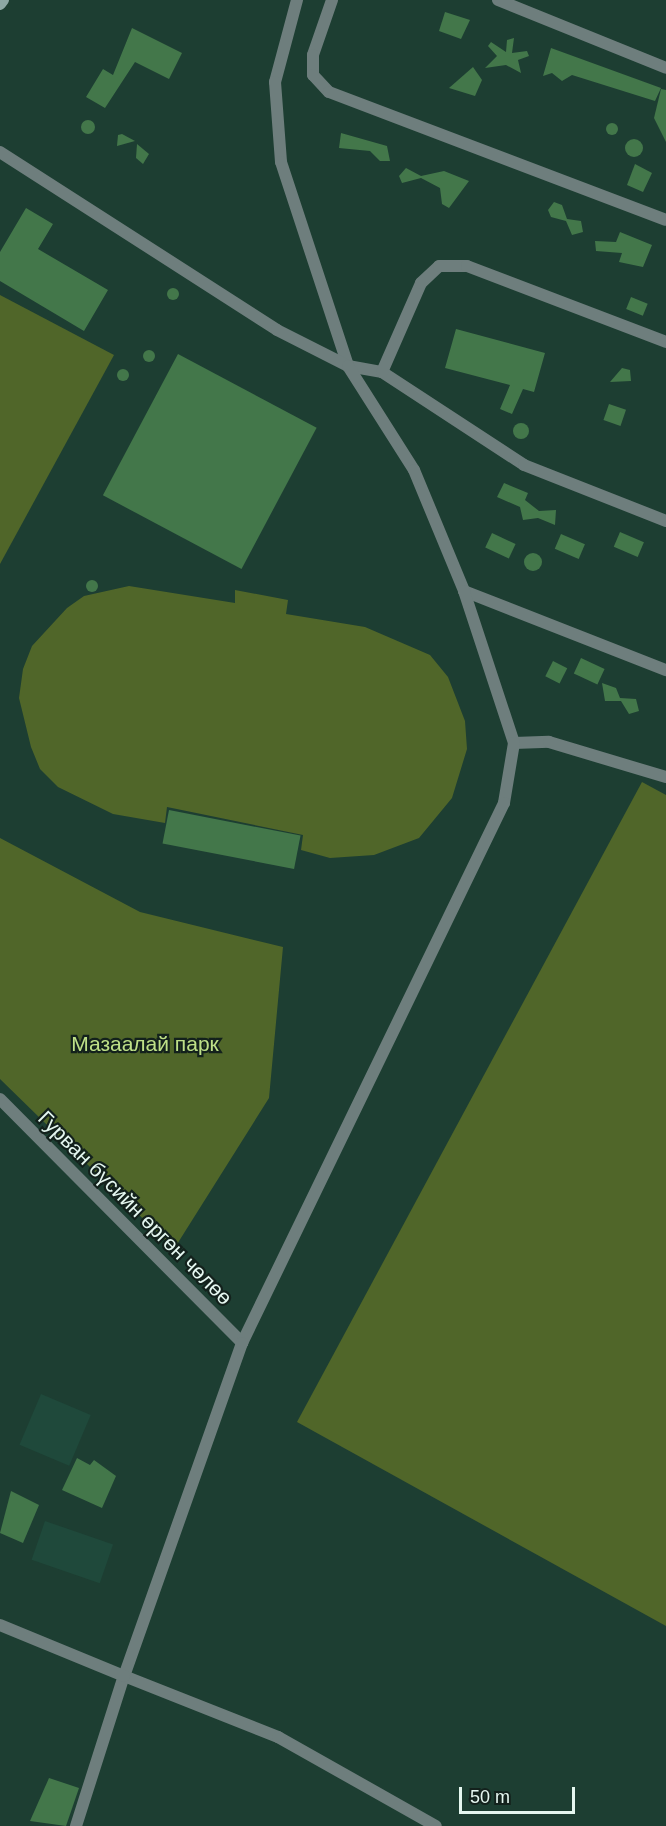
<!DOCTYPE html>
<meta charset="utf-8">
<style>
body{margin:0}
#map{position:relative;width:666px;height:1826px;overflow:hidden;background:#1d3e32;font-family:Helvetica,sans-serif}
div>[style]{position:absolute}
.built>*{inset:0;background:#1f493b;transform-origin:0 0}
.green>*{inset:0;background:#506629}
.building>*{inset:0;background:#43774a;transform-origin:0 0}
.round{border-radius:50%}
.minor>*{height:12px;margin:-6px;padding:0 6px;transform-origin:6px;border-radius:6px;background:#6e7e7d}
.tertiary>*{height:12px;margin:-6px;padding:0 6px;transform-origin:6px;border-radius:6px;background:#6e7e7d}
.secondary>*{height:12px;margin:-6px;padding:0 6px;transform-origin:6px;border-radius:6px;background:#8ca7a4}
span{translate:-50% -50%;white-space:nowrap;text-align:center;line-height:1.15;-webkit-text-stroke:4.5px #13211c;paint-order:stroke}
.park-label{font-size:21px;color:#bee087}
.street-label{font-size:21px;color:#e5f7f0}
.scale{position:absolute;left:459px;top:1787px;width:116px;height:27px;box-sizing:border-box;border:3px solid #e5f7f0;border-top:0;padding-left:8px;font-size:18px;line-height:21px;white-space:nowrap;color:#e5f7f0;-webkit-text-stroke:4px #13211c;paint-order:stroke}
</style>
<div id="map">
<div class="built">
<i style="left:41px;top:1394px;width:54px;height:55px;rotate:23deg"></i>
<i style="left:45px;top:1521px;width:72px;height:41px;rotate:19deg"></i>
</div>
<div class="green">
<i style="clip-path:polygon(0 295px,114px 355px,0 564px)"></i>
<i style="clip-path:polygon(129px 586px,235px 603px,235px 590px,288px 600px,286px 614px,365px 627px,430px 655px,448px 677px,465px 721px,467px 749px,452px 798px,419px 838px,374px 855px,330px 858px,301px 850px,303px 835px,167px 807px,165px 823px,113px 814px,58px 787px,40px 769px,31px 747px,19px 698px,23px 669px,32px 646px,67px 608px,84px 596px)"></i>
<i style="clip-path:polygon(642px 782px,666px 795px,666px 1626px,297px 1422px)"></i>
<i style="clip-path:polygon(0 838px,140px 912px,283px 947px,269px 1098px,174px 1249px,0 1079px)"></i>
</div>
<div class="building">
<i style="clip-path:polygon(445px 12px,470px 20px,461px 39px,439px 31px)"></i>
<i style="clip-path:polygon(132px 28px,182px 53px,169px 79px,135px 62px,105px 108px,86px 97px,103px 69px,113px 75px)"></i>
<i style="clip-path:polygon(514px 38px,512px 53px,527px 51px,529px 56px,518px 60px,521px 73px,506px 65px,485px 68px,497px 56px,488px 46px,491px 42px,506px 52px,507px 40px)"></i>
<i style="clip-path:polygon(551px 48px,661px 88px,655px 101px,572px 75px,562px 81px,552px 73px,543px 76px)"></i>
<i style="clip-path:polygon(473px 67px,482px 80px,475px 96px,449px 88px)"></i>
<i style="clip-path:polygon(661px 89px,666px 90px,666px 142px,654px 118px)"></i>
<i class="round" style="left:81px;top:120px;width:14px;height:14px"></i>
<i class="round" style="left:606px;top:123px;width:12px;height:12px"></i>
<i style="clip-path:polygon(341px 133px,387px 146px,390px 161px,380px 161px,370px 151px,339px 148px)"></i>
<i style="clip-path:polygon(118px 135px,122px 134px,135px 141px,117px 146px)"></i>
<i class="round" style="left:625px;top:139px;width:18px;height:18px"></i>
<i style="clip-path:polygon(137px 144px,149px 154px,143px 164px,136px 158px)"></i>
<i style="clip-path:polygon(635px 164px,652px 173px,643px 192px,627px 185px)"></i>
<i style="clip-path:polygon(406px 168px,421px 176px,444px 171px,469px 181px,449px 208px,442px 204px,440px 188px,421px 178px,402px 183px,399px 176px)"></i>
<i style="clip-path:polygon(554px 202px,562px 205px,567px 219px,581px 221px,583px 232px,572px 235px,566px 221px,551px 217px,548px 210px)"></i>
<i style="clip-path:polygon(26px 208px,53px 224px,38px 249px,108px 290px,84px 331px,0 281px,0 252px)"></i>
<i style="clip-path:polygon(620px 232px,652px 245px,643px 267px,619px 262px,622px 253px,596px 251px,595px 241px,616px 242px)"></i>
<i class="round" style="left:167px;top:288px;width:12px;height:12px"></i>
<i style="left:631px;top:297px;width:18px;height:13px;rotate:22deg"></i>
<i style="clip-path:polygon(456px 329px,545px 353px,534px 392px,523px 389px,512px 414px,500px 409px,510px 385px,445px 368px)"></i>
<i class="round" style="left:143px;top:350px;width:12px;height:12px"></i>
<i style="left:178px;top:354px;width:157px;height:160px;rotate:28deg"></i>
<i style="clip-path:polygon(622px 368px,630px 370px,631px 381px,610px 382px)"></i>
<i class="round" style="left:117px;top:369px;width:12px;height:12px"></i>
<i style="left:609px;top:404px;width:18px;height:17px;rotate:19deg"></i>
<i class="round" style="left:513px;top:423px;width:16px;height:16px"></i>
<i style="clip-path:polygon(504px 483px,528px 493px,525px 500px,539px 511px,556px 510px,555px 525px,538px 518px,523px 520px,520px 507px,497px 497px)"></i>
<i style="left:620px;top:532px;width:26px;height:16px;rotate:23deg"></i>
<i style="left:492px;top:533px;width:26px;height:16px;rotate:25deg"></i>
<i style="left:561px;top:534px;width:26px;height:16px;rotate:23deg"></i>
<i class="round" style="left:524px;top:553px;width:18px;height:18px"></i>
<i class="round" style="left:86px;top:580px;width:12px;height:12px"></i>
<i style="left:581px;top:658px;width:26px;height:17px;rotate:25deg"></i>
<i style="left:553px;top:661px;width:16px;height:17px;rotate:27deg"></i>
<i style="clip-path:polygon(602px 683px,616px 688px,620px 698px,636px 699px,639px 711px,629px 714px,621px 701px,605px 701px)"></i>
<i style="left:169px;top:810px;width:134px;height:34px;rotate:11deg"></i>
<i style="clip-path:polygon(77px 1458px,90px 1465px,94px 1460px,116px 1476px,102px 1508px,62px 1490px)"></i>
<i style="clip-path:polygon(11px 1491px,39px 1505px,23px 1543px,0 1533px)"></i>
<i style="clip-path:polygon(49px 1778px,79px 1788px,66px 1826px,30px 1821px)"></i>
</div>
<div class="minor">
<i style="left:332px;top:0;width:58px;rotate:109.1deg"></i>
<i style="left:313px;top:55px;width:20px;rotate:90deg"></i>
<i style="left:313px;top:75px;width:23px;rotate:47deg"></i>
<i style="left:329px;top:92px;width:360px;rotate:20.8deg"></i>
<i style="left:498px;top:0;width:181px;rotate:22deg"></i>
<i style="left:348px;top:366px;width:35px;rotate:10deg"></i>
<i style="left:382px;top:372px;width:170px;rotate:33.2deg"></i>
<i style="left:524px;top:465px;width:153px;rotate:21.5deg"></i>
<i style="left:382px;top:372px;width:97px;rotate:-66.3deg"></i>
<i style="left:421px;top:283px;width:25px;rotate:-43deg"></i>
<i style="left:439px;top:266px;width:28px"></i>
<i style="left:467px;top:266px;width:213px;rotate:20.9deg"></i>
<i style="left:464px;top:591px;width:217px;rotate:21.4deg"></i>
<i style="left:514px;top:743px;width:35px;rotate:-2deg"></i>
<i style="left:549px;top:742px;width:122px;rotate:16.7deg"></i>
<i style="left:0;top:1099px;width:344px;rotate:45.2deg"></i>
<i style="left:76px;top:1826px;width:157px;rotate:-72.3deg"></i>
<i style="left:124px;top:1676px;width:166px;rotate:21.6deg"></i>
<i style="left:278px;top:1737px;width:181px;rotate:29.4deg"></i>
</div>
<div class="tertiary">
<i style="left:297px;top:0;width:85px;rotate:105deg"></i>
<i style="left:275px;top:82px;width:80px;rotate:85.7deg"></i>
<i style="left:281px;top:162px;width:215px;rotate:71.8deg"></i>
<i style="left:0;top:152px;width:329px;rotate:32.7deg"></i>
<i style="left:277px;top:330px;width:80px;rotate:26.9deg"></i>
<i style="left:348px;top:366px;width:123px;rotate:57.6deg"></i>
<i style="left:414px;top:470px;width:131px;rotate:67.5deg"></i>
<i style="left:464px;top:591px;width:160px;rotate:71.8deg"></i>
<i style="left:514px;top:743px;width:61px;rotate:99.5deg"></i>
<i style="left:504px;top:803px;width:600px;rotate:115.88deg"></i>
<i style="left:242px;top:1343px;width:353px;rotate:109.5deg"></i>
<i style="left:124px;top:1676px;width:134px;rotate:-157.6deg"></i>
</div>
<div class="secondary">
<i style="left:0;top:4px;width:5px;rotate:-53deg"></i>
</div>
<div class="park-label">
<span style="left:145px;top:1044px">Мазаалай парк</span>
</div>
<div class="street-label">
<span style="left:135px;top:1208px;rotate:45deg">Гурван бүсийн өргөн чөлөө</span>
</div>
<div class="scale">50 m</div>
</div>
